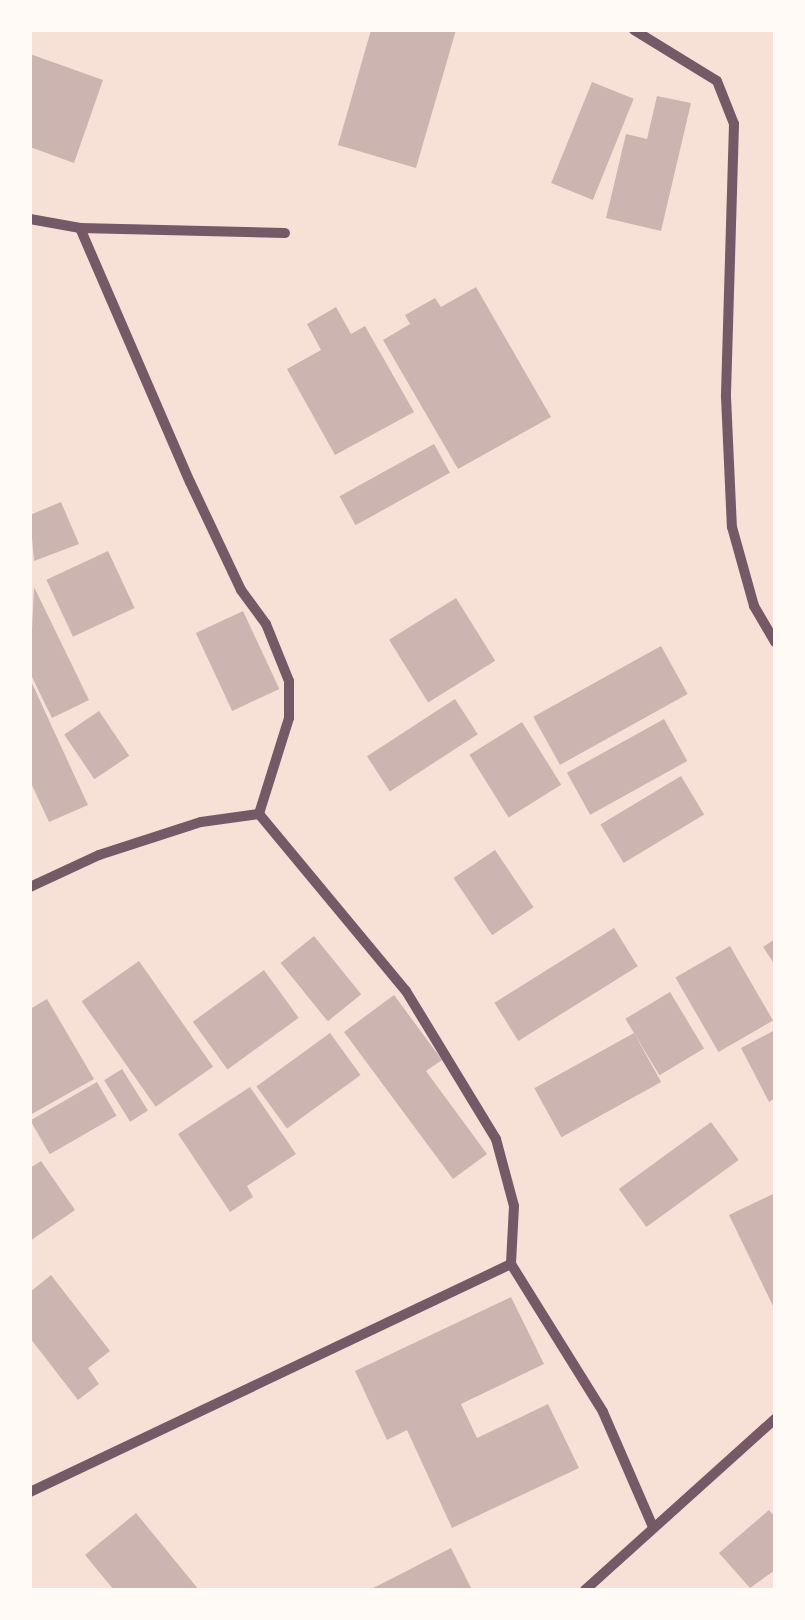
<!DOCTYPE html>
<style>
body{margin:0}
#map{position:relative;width:805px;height:1620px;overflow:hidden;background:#f7e1d7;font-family:"Archivo Narrow",sans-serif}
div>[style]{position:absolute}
.building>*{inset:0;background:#ccb4b1;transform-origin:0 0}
.minor>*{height:10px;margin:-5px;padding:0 5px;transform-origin:5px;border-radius:5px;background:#755966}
span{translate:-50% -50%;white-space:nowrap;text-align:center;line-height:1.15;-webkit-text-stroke:8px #fffaf5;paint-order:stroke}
.frame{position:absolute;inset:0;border:32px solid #fffaf5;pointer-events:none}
</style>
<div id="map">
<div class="building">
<i style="clip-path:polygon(371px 30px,456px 30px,416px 168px,338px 145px)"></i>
<i style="clip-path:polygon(30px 54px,103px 80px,74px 163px,30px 147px)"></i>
<i style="left:592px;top:82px;width:45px;height:109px;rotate:22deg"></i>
<i style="clip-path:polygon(657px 96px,691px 103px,661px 231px,606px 218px,626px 134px,647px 139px)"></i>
<i style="clip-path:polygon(476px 287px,551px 417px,458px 469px,383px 340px,410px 324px,405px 315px,435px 298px,441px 307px)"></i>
<i style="clip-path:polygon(336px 307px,351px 334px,365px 326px,414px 412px,335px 455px,287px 369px,321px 350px,307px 324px)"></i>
<i style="left:434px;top:444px;width:33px;height:108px;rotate:61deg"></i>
<i style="clip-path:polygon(61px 502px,79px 544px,34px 561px,30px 515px)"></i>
<i style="left:108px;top:551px;width:63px;height:68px;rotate:65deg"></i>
<i style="clip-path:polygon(34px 587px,89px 700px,52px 718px,30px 673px)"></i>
<i style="left:456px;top:598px;width:74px;height:79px;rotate:58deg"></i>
<i style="left:243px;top:611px;width:86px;height:52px;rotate:65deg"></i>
<i style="left:661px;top:646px;width:55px;height:146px;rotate:61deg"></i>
<i style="clip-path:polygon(30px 679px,88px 805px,49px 822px,30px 781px)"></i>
<i style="left:455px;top:699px;width:42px;height:105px;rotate:57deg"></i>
<i style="left:99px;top:711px;width:54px;height:42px;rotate:56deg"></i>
<i style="left:664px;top:719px;width:48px;height:111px;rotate:61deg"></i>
<i style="left:522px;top:722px;width:74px;height:62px;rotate:58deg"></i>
<i style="left:681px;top:776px;width:45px;height:94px;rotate:59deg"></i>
<i style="left:495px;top:850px;width:69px;height:50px;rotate:56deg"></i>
<i style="left:614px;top:928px;width:45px;height:141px;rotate:58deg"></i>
<i style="left:314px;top:936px;width:75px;height:43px;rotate:51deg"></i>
<i style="clip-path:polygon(775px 939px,775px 965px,763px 947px)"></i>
<i style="left:730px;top:946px;width:86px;height:63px;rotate:60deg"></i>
<i style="left:139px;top:961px;width:129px;height:70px;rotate:55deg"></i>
<i style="left:264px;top:970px;width:59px;height:88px;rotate:54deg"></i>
<i style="left:670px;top:992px;width:66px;height:52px;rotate:59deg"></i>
<i style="clip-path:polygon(394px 995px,442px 1060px,426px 1071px,487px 1154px,453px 1179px,344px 1032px)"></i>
<i style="clip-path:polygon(47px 999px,94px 1079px,30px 1115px,30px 1009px)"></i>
<i style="clip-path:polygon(775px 1030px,775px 1098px,769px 1102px,741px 1048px)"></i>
<i style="left:330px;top:1033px;width:52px;height:91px;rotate:54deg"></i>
<i style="left:634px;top:1033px;width:56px;height:114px;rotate:61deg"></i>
<i style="left:122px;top:1069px;width:49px;height:21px;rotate:58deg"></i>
<i style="left:97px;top:1082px;width:39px;height:77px;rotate:60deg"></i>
<i style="clip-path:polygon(250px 1087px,296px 1154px,247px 1186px,253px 1197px,230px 1212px,178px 1134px)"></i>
<i style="left:711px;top:1122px;width:47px;height:114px;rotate:54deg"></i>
<i style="clip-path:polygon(41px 1161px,75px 1210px,30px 1241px,30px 1168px)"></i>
<i style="clip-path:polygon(775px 1193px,775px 1310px,729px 1215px)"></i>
<i style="clip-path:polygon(51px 1275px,110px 1351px,88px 1368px,99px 1384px,78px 1400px,30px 1338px,30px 1292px)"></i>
<i style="clip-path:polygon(511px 1297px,544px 1364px,461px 1404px,477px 1438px,548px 1404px,579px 1468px,452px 1528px,407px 1430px,387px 1440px,355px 1371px)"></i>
<i style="clip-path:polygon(769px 1510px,775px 1517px,775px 1570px,750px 1588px,719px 1553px)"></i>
<i style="clip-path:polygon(136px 1513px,199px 1590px,114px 1590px,85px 1555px)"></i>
<i style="clip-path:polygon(451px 1548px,472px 1590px,369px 1590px,393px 1578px)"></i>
</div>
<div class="minor">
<i style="left:634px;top:30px;width:97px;rotate:31.6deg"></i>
<i style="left:717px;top:81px;width:46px;rotate:68.4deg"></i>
<i style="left:734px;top:124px;width:273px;rotate:91.7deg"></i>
<i style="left:726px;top:397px;width:130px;rotate:87.4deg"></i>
<i style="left:732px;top:527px;width:82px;rotate:74.4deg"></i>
<i style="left:754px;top:606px;width:42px;rotate:59.7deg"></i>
<i style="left:30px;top:219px;width:51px;rotate:10.2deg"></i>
<i style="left:80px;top:228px;width:205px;rotate:1.4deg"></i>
<i style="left:80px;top:228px;width:277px;rotate:66.6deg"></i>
<i style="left:190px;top:482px;width:119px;rotate:64.7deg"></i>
<i style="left:241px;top:590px;width:42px;rotate:53.7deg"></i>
<i style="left:266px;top:624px;width:61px;rotate:68deg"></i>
<i style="left:289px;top:681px;width:37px;rotate:90deg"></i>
<i style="left:289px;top:718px;width:101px;rotate:107.4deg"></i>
<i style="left:30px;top:887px;width:76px;rotate:-24.9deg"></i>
<i style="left:99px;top:855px;width:107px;rotate:-17.9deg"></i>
<i style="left:201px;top:822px;width:59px;rotate:-7.9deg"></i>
<i style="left:259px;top:814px;width:230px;rotate:50.3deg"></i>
<i style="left:406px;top:991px;width:173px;rotate:58.7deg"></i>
<i style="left:496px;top:1139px;width:69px;rotate:75deg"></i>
<i style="left:514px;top:1206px;width:58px;rotate:93deg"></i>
<i style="left:511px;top:1264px;width:174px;rotate:58.1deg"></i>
<i style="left:603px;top:1412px;width:125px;rotate:66.5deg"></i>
<i style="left:30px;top:1492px;width:532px;rotate:-25.36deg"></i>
<i style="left:585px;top:1590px;width:256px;rotate:-42deg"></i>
</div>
<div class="frame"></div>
</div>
